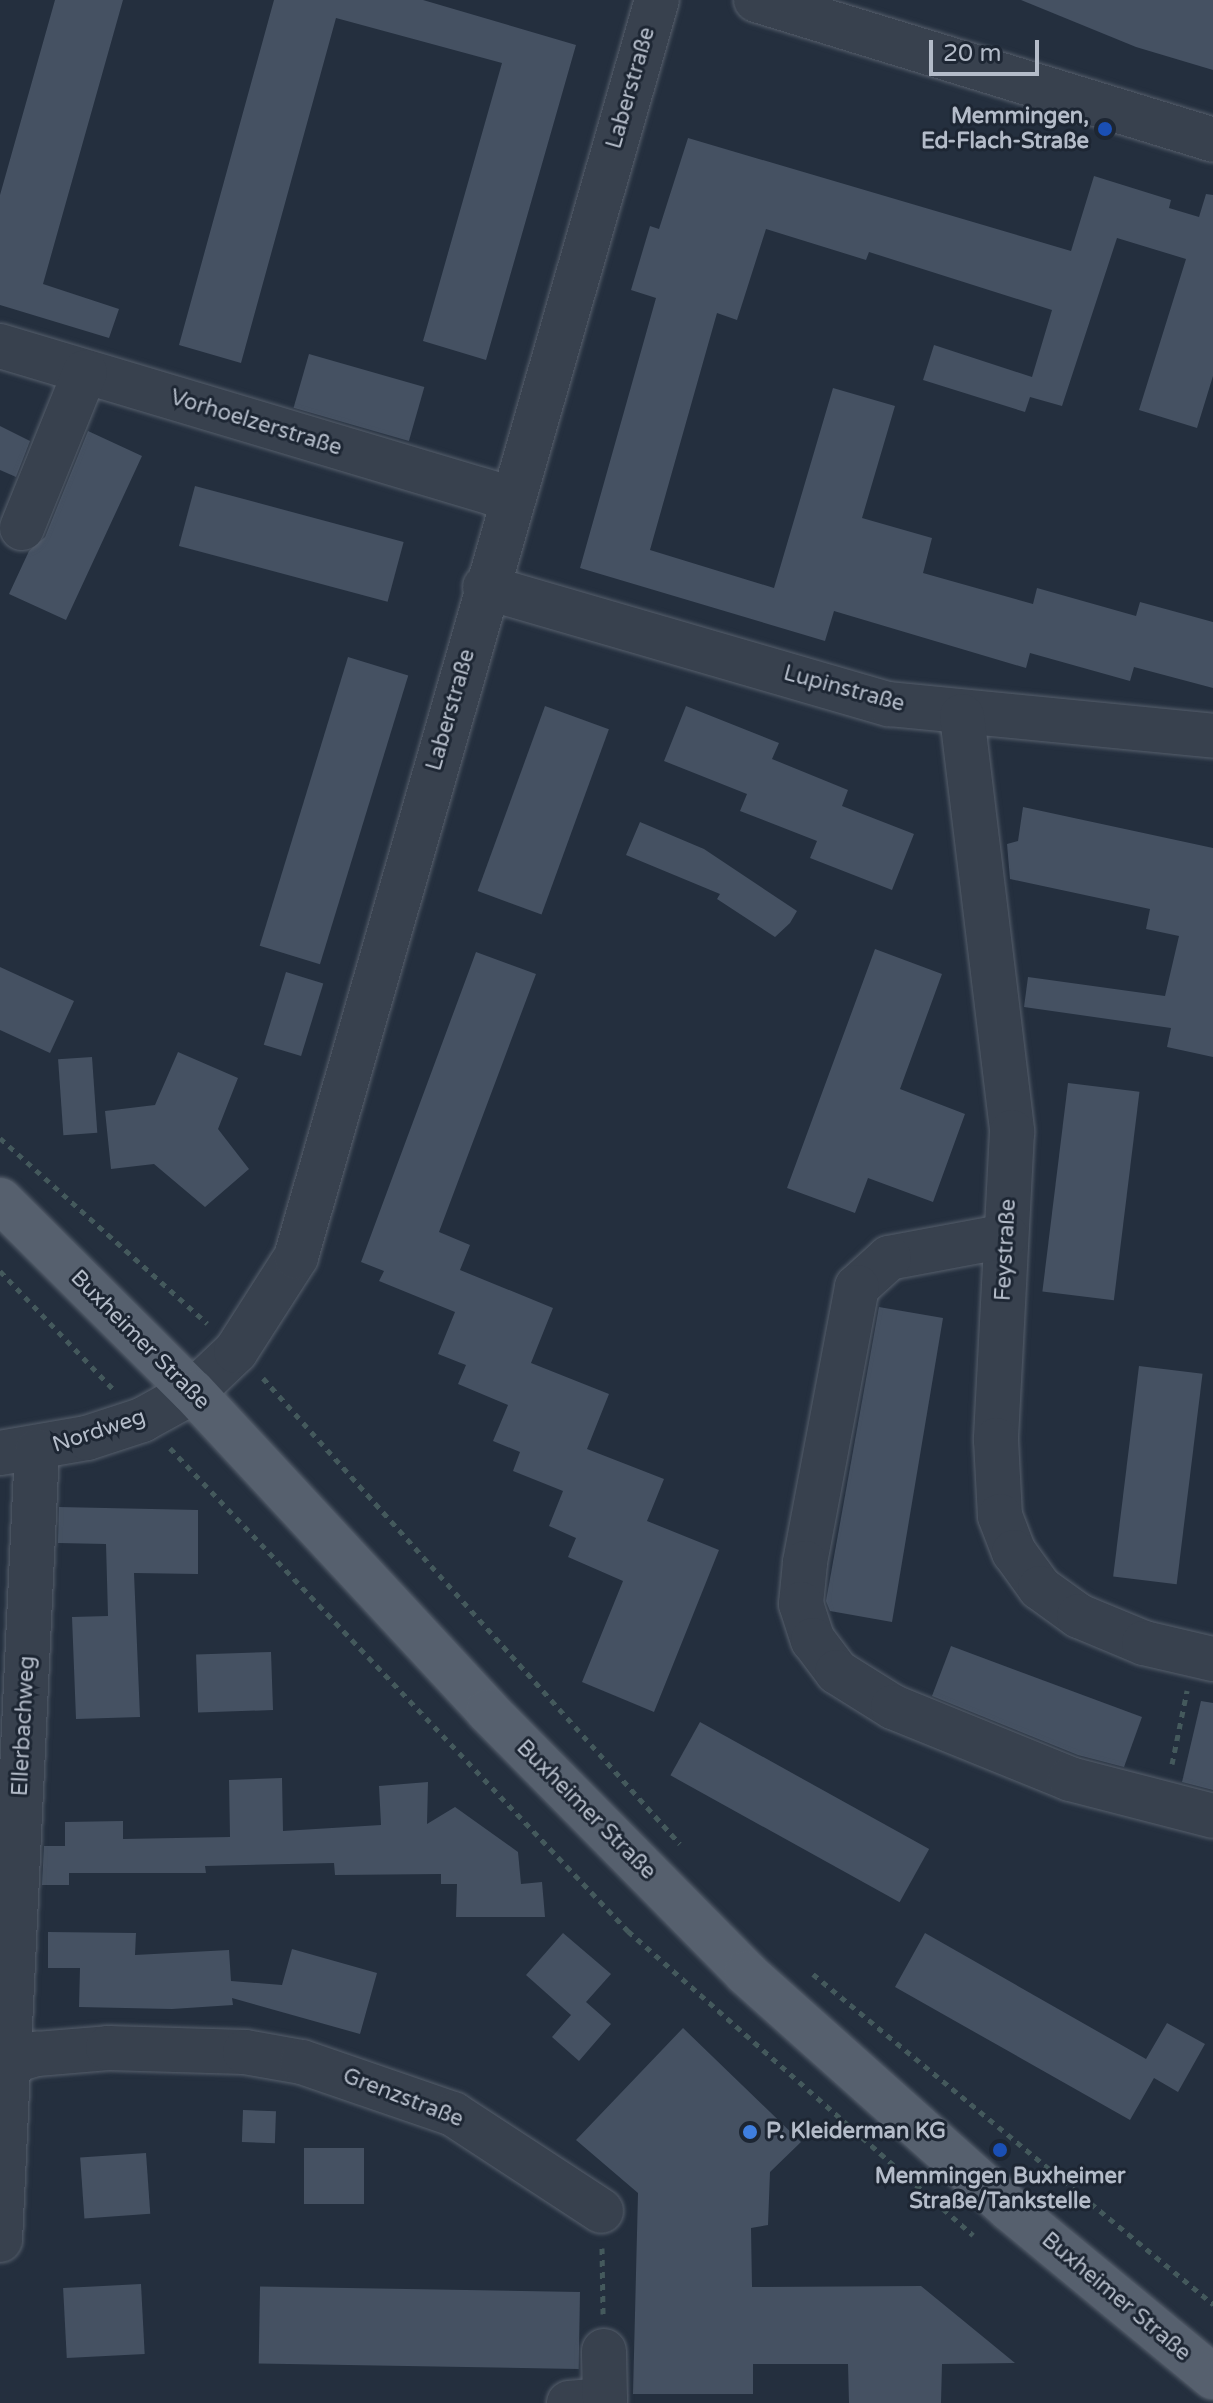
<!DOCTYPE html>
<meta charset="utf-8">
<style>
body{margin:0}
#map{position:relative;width:1213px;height:2403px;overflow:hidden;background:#242f3e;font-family:"Varela Round",sans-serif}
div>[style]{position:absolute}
.building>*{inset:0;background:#455162;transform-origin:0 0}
.path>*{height:5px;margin-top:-2.5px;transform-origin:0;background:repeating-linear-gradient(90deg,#44595c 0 6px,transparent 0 12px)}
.roads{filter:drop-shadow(0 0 2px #565f6c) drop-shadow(0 0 2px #565f6c)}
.minor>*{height:44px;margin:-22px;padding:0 22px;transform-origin:22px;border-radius:22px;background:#38414e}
.major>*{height:44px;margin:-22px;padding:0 22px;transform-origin:22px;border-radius:22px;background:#56606e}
.dots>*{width:22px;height:22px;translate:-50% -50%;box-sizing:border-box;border:4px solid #1d2633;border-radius:50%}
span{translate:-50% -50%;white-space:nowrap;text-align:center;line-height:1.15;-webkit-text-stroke:6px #1d2633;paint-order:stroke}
.street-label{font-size:22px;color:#b4bcc9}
.poi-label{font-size:22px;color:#b4bcc9;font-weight:700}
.right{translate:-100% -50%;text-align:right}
.left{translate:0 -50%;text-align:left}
.scale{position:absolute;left:929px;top:40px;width:110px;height:36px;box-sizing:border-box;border:4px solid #b4bcc9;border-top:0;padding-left:10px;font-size:24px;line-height:28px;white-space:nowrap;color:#b4bcc9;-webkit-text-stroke:6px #1d2633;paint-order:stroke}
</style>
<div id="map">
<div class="building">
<i style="clip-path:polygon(55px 0,123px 0,43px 284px,119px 309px,109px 338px,0 305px,0 195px)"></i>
<i style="clip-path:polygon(274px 0,423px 0,576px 45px,486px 360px,423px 341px,502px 63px,336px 18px,241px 363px,179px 345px)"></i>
<i style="clip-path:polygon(1021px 0,1213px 0,1213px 70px,1136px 47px)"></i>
<i style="clip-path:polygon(688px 138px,1071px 251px,1094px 176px,1171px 200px,1169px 208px,1199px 217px,1206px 194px,1213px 195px,1213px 376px,1197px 428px,1139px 410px,1186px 259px,1117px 238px,1062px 406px,1030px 397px,1025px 412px,923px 380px,934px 345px,1032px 377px,1052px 310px,869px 252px,866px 260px,766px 229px,737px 320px,717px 313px,650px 550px,774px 588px,833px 388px,895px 406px,862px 518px,932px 538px,923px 573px,1033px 604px,1037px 588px,1136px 616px,1140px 602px,1213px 622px,1213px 688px,1134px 667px,1130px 681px,1030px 653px,1026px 668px,834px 611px,825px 641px,580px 568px,656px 298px,631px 290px,650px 226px,659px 229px)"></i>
<i style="left:309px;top:354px;width:120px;height:56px;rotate:16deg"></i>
<i style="clip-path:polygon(0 426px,30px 441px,16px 477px,0 470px)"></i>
<i style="clip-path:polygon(88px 431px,142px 456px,66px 620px,9px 594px,29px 551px,45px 537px)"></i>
<i style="left:195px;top:486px;width:216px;height:62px;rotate:15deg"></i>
<i style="left:348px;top:657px;width:63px;height:302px;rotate:17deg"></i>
<i style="left:545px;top:706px;width:68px;height:197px;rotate:20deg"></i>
<i style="clip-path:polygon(686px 706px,779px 743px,772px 759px,848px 790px,842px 806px,914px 834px,892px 890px,810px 858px,817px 841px,740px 811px,747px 794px,664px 761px)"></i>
<i style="clip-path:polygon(1023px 807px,1213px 848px,1213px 1057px,1167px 1047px,1171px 1028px,1024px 1007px,1028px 977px,1165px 996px,1179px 936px,1146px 929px,1150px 909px,1010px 879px,1007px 844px,1018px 841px)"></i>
<i style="clip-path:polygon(640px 822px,704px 849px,797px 911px,790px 923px,775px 937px,717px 899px,720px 894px,626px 855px)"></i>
<i style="clip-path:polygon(875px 949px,942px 974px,900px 1089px,965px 1114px,933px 1202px,868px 1178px,855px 1213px,787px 1188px)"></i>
<i style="clip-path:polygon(476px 952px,536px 974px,439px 1232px,470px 1245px,460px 1270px,553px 1308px,531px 1363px,609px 1394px,587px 1449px,664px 1479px,647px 1521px,719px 1550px,654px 1712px,582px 1682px,623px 1581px,568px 1557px,576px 1538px,549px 1526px,563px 1491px,513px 1471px,520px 1452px,493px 1441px,508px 1405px,458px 1384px,466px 1365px,438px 1354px,455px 1312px,379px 1281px,384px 1271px,361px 1262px)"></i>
<i style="clip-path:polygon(0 967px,74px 1001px,50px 1053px,0 1030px)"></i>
<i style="left:286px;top:972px;width:39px;height:76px;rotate:17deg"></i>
<i style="clip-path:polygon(178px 1052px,238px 1078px,218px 1129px,249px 1169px,205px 1207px,154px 1164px,111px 1169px,105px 1111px,155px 1105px)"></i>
<i style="left:92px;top:1057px;width:76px;height:34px;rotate:86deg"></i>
<i style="left:1068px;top:1083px;width:72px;height:210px;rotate:7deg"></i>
<i style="clip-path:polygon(879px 1307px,943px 1318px,892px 1622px,830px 1611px,826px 1601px)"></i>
<i style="left:1139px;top:1366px;width:64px;height:212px;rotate:7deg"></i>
<i style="clip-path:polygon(59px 1507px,198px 1510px,198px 1574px,134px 1573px,140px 1717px,76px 1719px,72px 1617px,108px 1616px,106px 1544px,58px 1543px)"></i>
<i style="clip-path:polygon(951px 1646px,1142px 1717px,1124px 1767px,1078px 1755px,932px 1696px)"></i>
<i style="left:271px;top:1652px;width:58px;height:75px;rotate:88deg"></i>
<i style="clip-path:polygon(1201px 1701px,1213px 1703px,1213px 1790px,1182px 1782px)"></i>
<i style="left:700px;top:1722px;width:262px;height:61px;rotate:29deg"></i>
<i style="clip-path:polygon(282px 1778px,283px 1831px,381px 1825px,379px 1786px,428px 1782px,427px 1824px,455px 1807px,518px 1852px,521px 1884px,542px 1882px,545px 1917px,456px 1917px,457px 1884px,441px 1884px,441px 1874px,335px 1875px,334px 1863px,205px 1866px,206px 1873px,69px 1873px,69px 1885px,42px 1885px,44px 1846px,65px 1846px,65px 1822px,123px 1821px,123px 1839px,230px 1837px,229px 1780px)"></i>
<i style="clip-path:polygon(48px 1932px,136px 1933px,135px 1955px,229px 1950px,231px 1981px,282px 1985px,292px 1949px,377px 1973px,360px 2034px,232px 1998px,233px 2005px,172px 2009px,79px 2007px,80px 1968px,48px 1968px)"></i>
<i style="clip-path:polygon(563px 1933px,611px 1974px,586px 2002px,611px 2024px,579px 2061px,552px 2037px,571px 2015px,526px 1975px)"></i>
<i style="clip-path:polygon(925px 1933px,1146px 2059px,1167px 2023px,1205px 2044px,1178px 2092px,1154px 2078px,1130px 2120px,895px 1987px)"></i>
<i style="clip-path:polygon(683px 2028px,801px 2142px,770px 2172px,768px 2225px,751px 2228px,752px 2287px,921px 2286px,1015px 2363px,942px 2364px,941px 2403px,849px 2403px,848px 2364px,753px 2364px,753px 2394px,633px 2394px,638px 2193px,576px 2140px)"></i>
<i style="left:243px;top:2110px;width:33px;height:32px;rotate:2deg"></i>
<i style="left:304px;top:2148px;width:60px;height:56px"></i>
<i style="left:146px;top:2153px;width:61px;height:66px;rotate:86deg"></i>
<i style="left:141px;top:2284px;width:70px;height:78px;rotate:87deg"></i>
<i style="left:580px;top:2292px;width:77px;height:320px;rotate:91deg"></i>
</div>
<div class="path">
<i style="left:0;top:1138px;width:278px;rotate:41.8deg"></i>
<i style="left:0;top:1271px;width:163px;rotate:46.2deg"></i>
<i style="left:263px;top:1378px;width:625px;rotate:48.18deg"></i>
<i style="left:170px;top:1448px;width:666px;rotate:46.52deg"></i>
<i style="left:628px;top:1931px;width:460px;rotate:41.4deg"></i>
<i style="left:1172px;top:1764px;width:75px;rotate:-78.4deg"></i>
<i style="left:813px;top:1974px;width:519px;rotate:39.52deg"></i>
<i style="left:602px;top:2248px;width:66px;rotate:89.1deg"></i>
</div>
<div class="roads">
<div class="minor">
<i style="left:756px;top:0;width:478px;rotate:17deg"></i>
<i style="left:0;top:346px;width:534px;rotate:16.64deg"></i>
<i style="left:22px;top:528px;width:168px;rotate:-68deg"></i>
<i style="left:485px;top:587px;width:421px;rotate:16.2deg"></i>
<i style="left:889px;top:704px;width:326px;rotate:5.6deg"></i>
<i style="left:962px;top:716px;width:419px;rotate:83.1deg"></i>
<i style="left:1012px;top:1132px;width:308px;rotate:93deg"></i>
<i style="left:996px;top:1440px;width:76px;rotate:87deg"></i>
<i style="left:1000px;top:1516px;width:39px;rotate:69deg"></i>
<i style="left:1014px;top:1552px;width:44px;rotate:54.2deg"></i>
<i style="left:1040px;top:1588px;width:48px;rotate:35.7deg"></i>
<i style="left:1079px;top:1616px;width:70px;rotate:22.6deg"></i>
<i style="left:1144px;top:1643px;width:71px;rotate:13.1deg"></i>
<i style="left:1006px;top:1236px;width:119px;rotate:169.4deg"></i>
<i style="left:889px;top:1258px;width:43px;rotate:137.8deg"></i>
<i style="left:857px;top:1287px;width:281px;rotate:100.7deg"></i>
<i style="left:805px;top:1563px;width:41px;rotate:95.6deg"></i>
<i style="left:801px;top:1604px;width:38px;rotate:72deg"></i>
<i style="left:813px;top:1640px;width:40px;rotate:53deg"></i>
<i style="left:837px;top:1672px;width:66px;rotate:32deg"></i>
<i style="left:893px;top:1707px;width:191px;rotate:22.1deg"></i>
<i style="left:1070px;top:1779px;width:148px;rotate:14.5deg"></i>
<i style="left:0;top:1453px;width:88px;rotate:-9.8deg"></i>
<i style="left:87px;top:1438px;width:58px;rotate:-18.1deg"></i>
<i style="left:142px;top:1420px;width:58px;rotate:-28.8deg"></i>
<i style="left:193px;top:1392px;width:59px;rotate:-43.6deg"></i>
<i style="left:236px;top:1351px;width:112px;rotate:-57.4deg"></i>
<i style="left:296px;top:1257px;width:1308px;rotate:-73.98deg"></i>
<i style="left:0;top:2065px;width:39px;rotate:-17deg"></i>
<i style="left:37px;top:2054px;width:71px;rotate:-4.8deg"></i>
<i style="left:108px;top:2048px;width:137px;rotate:1.7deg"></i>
<i style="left:245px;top:2052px;width:58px;rotate:10deg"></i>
<i style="left:302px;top:2062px;width:160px;rotate:19deg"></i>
<i style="left:453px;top:2114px;width:177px;rotate:33.2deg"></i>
<i style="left:0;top:2240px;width:790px;rotate:-87.32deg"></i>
<i style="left:569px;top:2403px;width:36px;rotate:-5deg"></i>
<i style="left:605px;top:2400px;width:49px;rotate:-91.2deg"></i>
</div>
<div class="major">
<i style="left:0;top:1200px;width:272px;rotate:44.9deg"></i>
<i style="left:193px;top:1392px;width:434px;rotate:47.2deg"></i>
<i style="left:488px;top:1711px;width:368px;rotate:45.4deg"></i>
<i style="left:746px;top:1973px;width:354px;rotate:41.8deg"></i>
<i style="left:1010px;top:2209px;width:264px;rotate:39.6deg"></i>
</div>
</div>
<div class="dots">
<i style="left:1105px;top:129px;background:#1a4fb4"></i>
<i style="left:750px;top:2132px;background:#3f7fe0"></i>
<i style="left:1000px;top:2150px;background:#1a4fb4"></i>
</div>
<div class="street-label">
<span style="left:631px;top:88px;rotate:-74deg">Laberstraße</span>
<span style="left:256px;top:423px;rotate:17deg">Vorhoelzerstraße</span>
<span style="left:844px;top:689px;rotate:15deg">Lupinstraße</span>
<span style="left:451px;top:710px;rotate:-74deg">Laberstraße</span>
<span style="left:1006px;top:1250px;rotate:-87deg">Feystraße</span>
<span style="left:140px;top:1340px;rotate:45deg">Buxheimer Straße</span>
<span style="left:99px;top:1431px;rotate:-18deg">Nordweg</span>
<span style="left:24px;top:1726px;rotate:-87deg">Ellerbachweg</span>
<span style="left:586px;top:1810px;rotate:45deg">Buxheimer Straße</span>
<span style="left:403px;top:2098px;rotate:21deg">Grenzstraße</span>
<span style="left:1116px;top:2297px;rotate:40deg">Buxheimer Straße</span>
</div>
<div class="poi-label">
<span class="right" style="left:1089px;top:129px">Memmingen,<br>Ed-Flach-Straße</span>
<span class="left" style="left:766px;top:2132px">P. Kleiderman KG</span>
<span style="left:1000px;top:2189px">Memmingen Buxheimer<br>Straße/Tankstelle</span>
</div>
<div class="scale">20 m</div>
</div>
